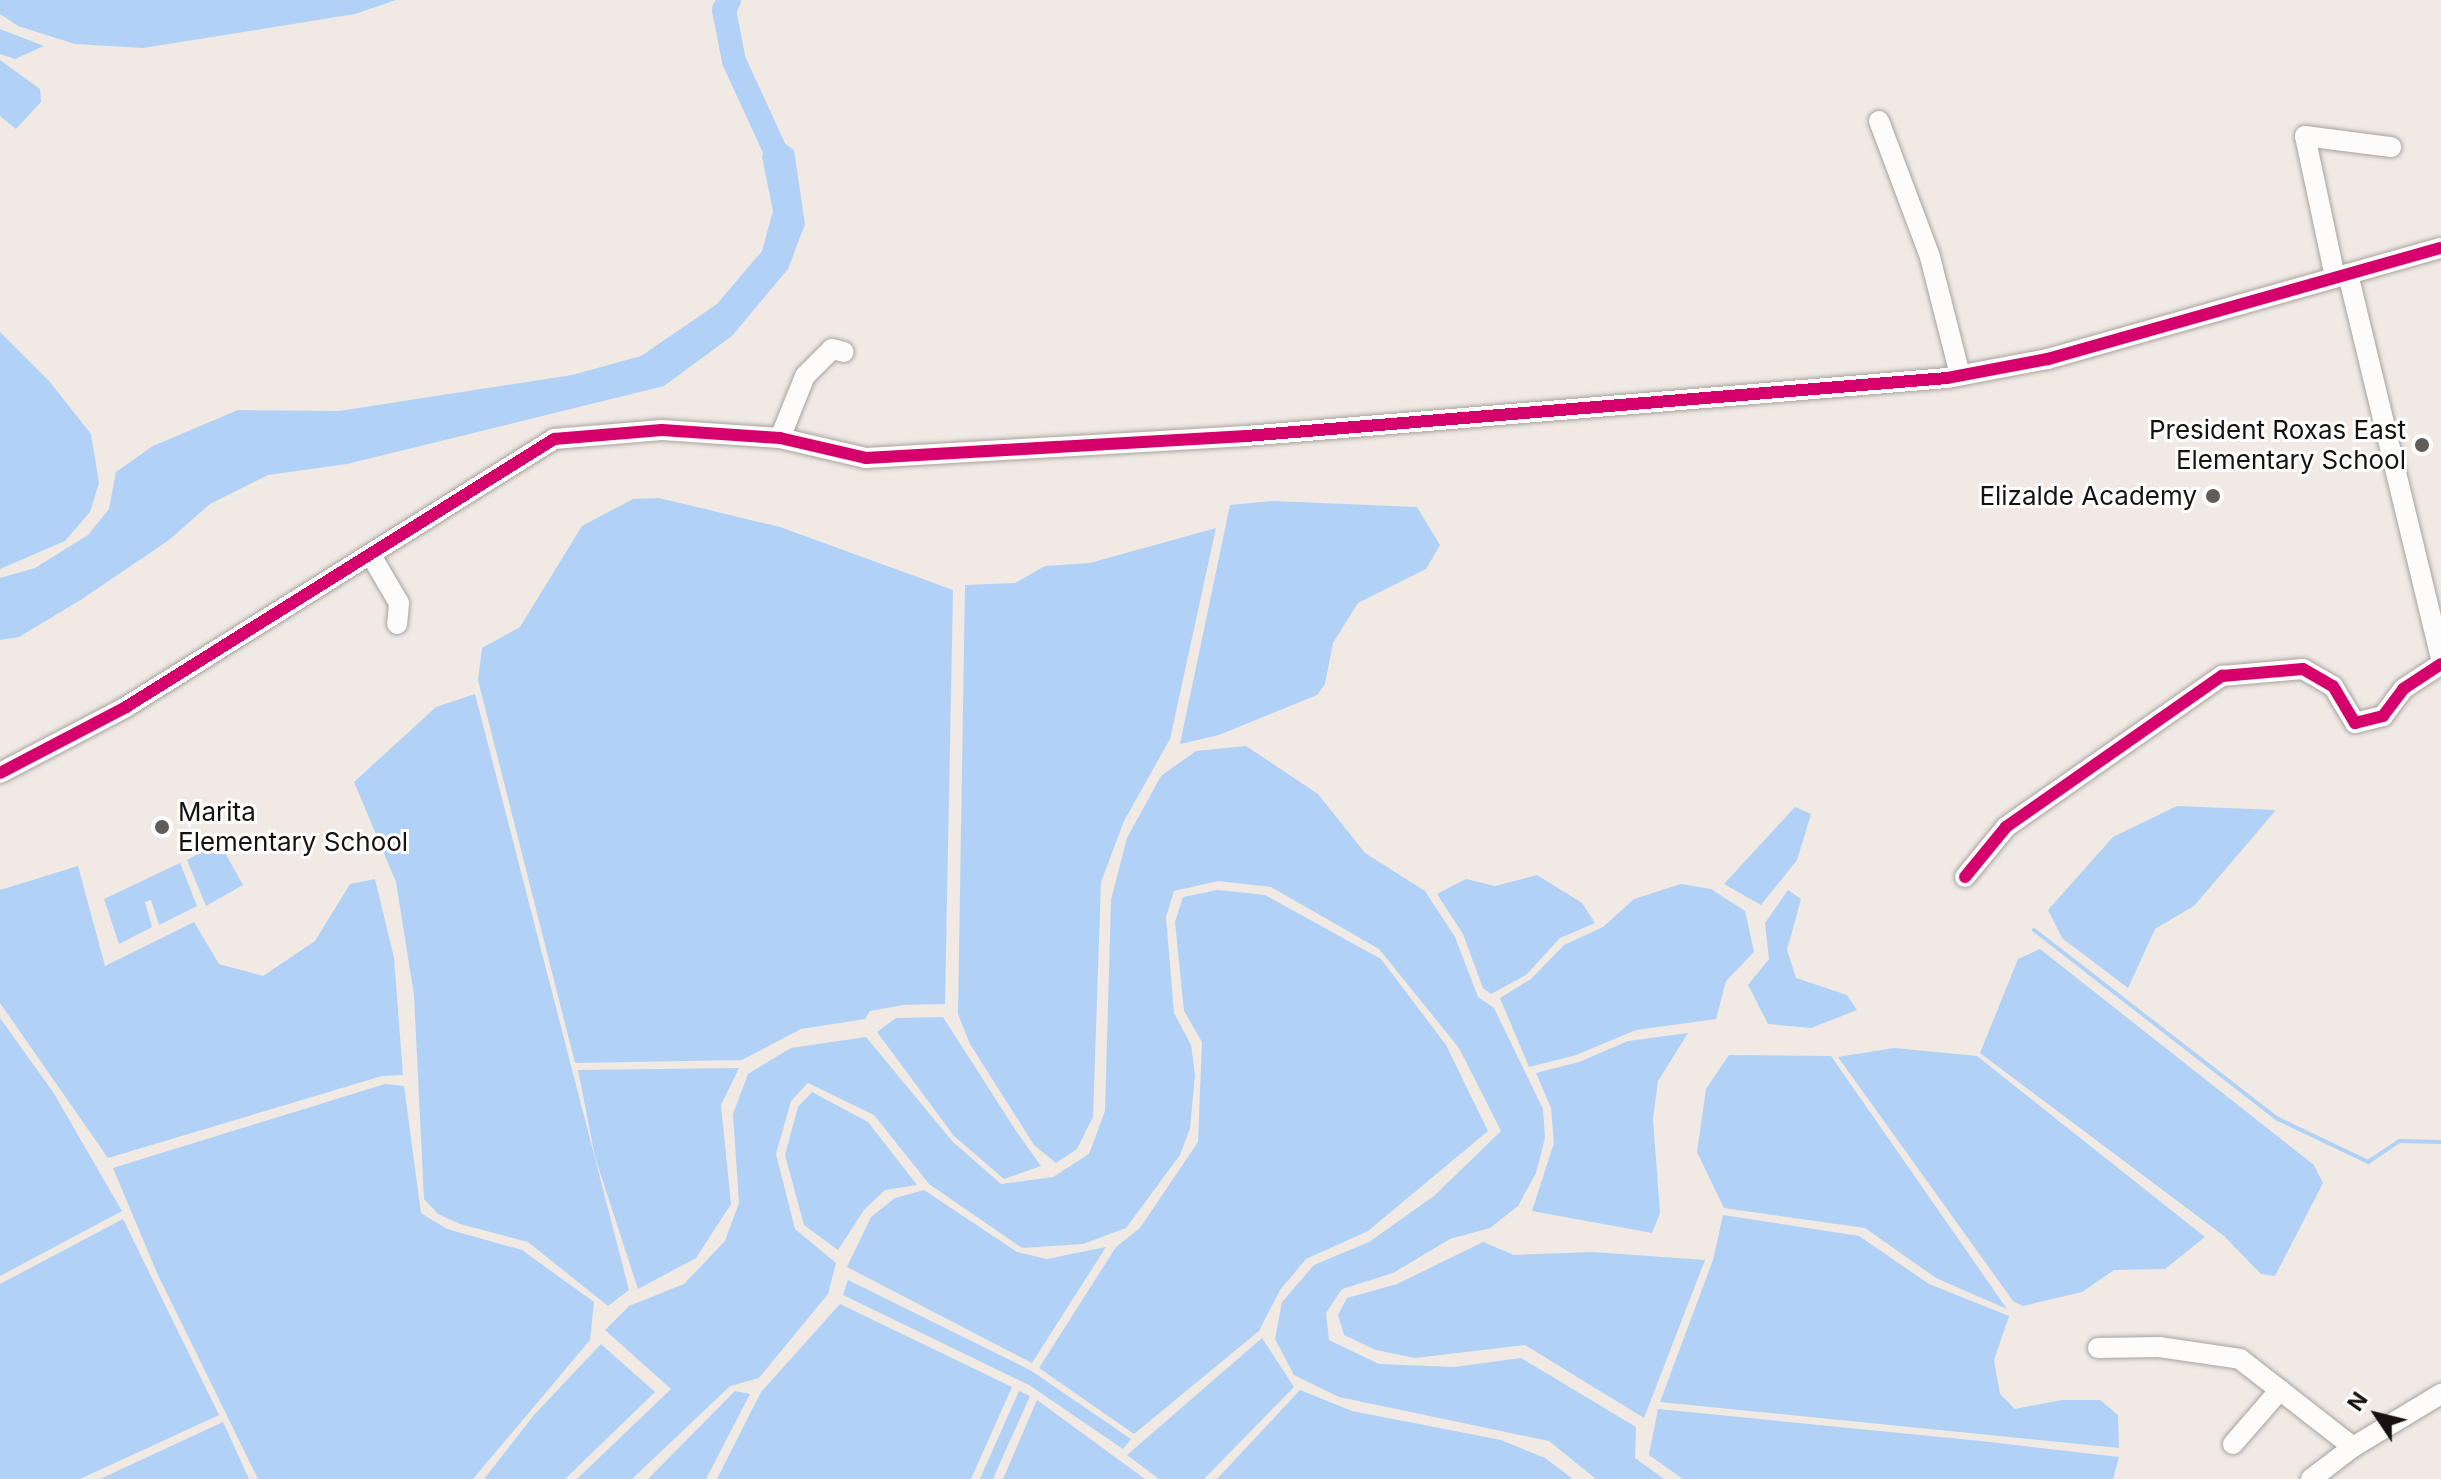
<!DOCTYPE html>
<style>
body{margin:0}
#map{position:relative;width:2441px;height:1479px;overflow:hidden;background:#f0e9e4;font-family:Inter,sans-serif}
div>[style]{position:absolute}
.water>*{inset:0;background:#b1d2f6;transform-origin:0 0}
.stream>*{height:4px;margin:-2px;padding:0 2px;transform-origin:2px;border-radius:2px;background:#b1d2f6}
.river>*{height:24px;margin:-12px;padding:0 12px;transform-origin:12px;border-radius:12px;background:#b1d2f6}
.roads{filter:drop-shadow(0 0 2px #a8a3a0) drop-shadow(0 0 2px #a8a3a0)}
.minor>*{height:20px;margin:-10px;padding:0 10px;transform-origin:10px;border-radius:10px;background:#fdfcfb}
.cycleway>*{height:12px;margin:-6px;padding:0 6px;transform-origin:6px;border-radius:6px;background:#d6006c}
.dots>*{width:22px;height:22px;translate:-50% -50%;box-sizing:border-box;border:4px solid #fff;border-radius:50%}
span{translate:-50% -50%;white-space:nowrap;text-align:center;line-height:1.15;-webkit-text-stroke:6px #fff;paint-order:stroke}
.poi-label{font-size:26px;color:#17120f}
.right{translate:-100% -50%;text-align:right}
.left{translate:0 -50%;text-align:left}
.north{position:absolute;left:2337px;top:1375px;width:80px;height:80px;-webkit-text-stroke:6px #fff;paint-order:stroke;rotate:305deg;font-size:22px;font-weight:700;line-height:32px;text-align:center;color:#17120f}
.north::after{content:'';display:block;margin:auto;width:28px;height:36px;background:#17120f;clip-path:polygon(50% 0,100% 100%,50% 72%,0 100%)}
</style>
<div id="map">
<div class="water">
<i style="clip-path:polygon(0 0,396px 0,355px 14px,143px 48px,75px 44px,18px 26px,0 14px)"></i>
<i style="clip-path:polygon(0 29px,44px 46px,15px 59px,0 54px)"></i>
<i style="clip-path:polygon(0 60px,40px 89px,41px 102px,16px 129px,0 116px)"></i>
<i style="clip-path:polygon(770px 133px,794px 150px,805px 224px,788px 269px,732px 336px,664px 386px,347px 464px,268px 475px,210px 504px,169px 540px,82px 599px,19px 637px,0 640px,0 578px,35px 568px,88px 535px,109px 509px,116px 472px,153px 446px,238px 410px,339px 411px,572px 375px,641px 356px,717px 304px,762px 251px,773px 211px,762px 157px)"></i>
<i style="clip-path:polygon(0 332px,49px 381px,91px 434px,99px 483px,90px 512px,65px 541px,0 569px)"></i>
<i style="clip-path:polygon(659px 498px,780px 527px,953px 590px,945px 1004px,903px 1005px,870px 1011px,865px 1019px,801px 1029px,742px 1060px,575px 1063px,478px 680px,482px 648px,520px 627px,582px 526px,633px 499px)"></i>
<i style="clip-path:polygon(1273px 501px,1417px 507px,1440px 545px,1426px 569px,1358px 603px,1333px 643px,1325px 684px,1317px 695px,1219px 735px,1180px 744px,1230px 505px)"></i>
<i style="clip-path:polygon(1216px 528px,1170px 739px,1124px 821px,1101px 882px,1093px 1117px,1077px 1149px,1056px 1163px,1034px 1145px,970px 1044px,958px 1014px,965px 585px,1015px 583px,1045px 566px,1090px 563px)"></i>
<i style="clip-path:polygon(475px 694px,629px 1290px,608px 1306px,528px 1242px,460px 1224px,438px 1214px,424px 1199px,414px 995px,396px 882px,354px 782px,436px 707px)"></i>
<i style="clip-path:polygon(1246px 746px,1318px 794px,1365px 853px,1425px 891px,1455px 937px,1478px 997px,1494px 1008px,1543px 1109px,1545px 1138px,1536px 1173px,1518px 1206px,1490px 1228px,1450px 1239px,1393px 1273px,1342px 1289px,1326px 1313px,1329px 1340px,1379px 1364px,1454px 1367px,1521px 1358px,1636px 1427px,1635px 1458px,1664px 1479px,1596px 1479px,1549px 1441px,1339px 1397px,1294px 1375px,1275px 1339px,1282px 1302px,1314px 1265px,1369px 1242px,1434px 1196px,1501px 1131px,1459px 1048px,1379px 949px,1271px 887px,1218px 881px,1174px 891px,1166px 917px,1174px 1013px,1191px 1045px,1195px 1075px,1190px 1128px,1180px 1155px,1126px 1228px,1083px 1244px,1022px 1248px,929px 1184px,874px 1115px,808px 1083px,791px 1101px,776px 1154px,795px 1229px,836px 1263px,828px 1294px,759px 1378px,730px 1386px,632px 1479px,577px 1479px,671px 1389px,605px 1330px,629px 1306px,684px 1284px,725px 1241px,739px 1203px,733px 1114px,748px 1074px,791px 1048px,866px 1037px,953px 1142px,1001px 1184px,1053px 1177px,1089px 1154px,1105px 1111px,1111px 900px,1127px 838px,1161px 776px,1196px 751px)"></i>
<i style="clip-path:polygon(2177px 806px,2276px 810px,2194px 906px,2155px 929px,2128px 988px,2062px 938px,2048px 910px,2113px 837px)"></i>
<i style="clip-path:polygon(1795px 807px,1811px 814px,1797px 860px,1761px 905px,1724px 884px)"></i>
<i style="clip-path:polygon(219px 842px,243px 885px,206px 906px,187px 860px)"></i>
<i style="clip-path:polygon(180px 863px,197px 906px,159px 925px,151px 900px,145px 902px,152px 927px,119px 944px,104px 899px)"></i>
<i style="clip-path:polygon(78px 866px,105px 966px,194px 922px,219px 964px,263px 976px,315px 941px,350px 884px,375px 879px,394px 958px,403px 1075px,382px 1076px,108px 1158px,0 1003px,0 890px)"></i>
<i style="clip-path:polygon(1537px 875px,1582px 903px,1595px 923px,1560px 938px,1526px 975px,1491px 994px,1483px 988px,1463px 934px,1437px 894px,1466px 879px,1495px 886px)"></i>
<i style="clip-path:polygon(1681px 884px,1711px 889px,1745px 911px,1754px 952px,1726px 981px,1716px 1019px,1636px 1030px,1576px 1055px,1529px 1067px,1500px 998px,1531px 979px,1564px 945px,1603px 927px,1634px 899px)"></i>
<i style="clip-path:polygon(1218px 890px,1265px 895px,1381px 959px,1446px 1045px,1488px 1131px,1368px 1231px,1306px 1259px,1280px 1290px,1259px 1331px,1134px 1434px,1039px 1368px,1116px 1247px,1140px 1228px,1198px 1142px,1202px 1042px,1184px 1011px,1175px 922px,1183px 897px)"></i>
<i style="clip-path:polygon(1788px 890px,1801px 899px,1787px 950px,1796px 978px,1847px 995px,1857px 1010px,1811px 1028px,1768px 1024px,1748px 985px,1769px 959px,1765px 923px)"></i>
<i style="clip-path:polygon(2040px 949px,2314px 1165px,2323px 1183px,2275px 1276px,2261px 1274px,2224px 1236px,1980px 1053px,2018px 959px)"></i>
<i style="clip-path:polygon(943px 1017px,1016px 1131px,1041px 1166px,1004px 1179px,954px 1136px,877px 1032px,896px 1018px)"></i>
<i style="clip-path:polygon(0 1018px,53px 1092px,122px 1211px,0 1276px)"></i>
<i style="clip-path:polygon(1688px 1033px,1658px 1081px,1653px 1119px,1660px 1213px,1652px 1233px,1532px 1211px,1554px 1143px,1551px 1108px,1536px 1073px,1579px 1062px,1628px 1041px)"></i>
<i style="clip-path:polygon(1894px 1048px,1977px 1056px,2205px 1237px,2165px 1269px,2114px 1270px,2082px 1292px,2023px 1306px,2013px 1301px,1838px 1057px)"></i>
<i style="clip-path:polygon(1729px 1055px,1831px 1056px,2007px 1309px,1936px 1278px,1865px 1228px,1724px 1208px,1697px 1152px,1706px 1089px)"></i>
<i style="clip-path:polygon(739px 1068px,721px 1105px,731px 1204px,696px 1258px,638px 1289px,595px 1157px,578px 1070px)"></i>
<i style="clip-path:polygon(385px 1084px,404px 1086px,421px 1213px,447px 1229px,522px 1250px,594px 1302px,590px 1340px,473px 1479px,258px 1479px,157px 1273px,113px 1168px)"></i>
<i style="clip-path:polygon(812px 1092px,868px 1122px,917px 1185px,885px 1190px,864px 1210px,838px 1250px,804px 1225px,785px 1155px,798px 1107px)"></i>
<i style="clip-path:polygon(924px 1190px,1017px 1252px,1047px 1259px,1106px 1247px,1032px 1363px,847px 1267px,871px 1217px,895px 1198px)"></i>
<i style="clip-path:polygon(1723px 1215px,1859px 1236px,1929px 1284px,2009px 1316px,1994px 1360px,2000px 1394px,2015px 1409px,2062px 1400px,2100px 1400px,2118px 1415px,2119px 1448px,1660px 1402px,1713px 1260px)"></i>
<i style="clip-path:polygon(123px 1219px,219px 1415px,80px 1479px,0 1479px,0 1284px)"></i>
<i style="clip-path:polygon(1483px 1242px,1514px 1255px,1593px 1252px,1705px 1260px,1644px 1418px,1525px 1345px,1415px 1358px,1376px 1350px,1344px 1335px,1338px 1315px,1347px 1298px,1397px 1284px)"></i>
<i style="clip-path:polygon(848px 1280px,1030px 1370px,1131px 1439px,1123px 1449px,1029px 1385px,843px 1295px)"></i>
<i style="clip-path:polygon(840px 1304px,1012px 1387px,971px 1479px,717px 1479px,761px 1392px)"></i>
<i style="clip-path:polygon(1262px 1338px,1294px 1387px,1204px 1479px,1159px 1479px,1127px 1455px)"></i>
<i style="clip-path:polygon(601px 1344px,655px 1392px,565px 1479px,484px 1479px,534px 1415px)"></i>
<i style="clip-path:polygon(1300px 1390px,1352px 1411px,1501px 1440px,1545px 1458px,1573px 1479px,1217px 1479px)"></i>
<i style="clip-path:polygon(735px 1391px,750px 1394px,706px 1479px,648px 1479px)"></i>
<i style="left:1019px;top:1391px;width:12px;height:97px;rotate:24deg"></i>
<i style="clip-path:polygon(1037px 1400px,1145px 1479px,1003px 1479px)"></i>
<i style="clip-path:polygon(1658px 1409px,1981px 1441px,2119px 1457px,2113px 1479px,1683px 1479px,1649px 1455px)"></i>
<i style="clip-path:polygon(223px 1422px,249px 1479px,100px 1479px)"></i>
</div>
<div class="stream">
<i style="left:2034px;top:930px;width:309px;rotate:37.8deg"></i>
<i style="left:2278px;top:1119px;width:100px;rotate:25.5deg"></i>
<i style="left:2368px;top:1162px;width:37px;rotate:-34deg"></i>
<i style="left:2399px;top:1141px;width:42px;rotate:1.4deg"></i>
</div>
<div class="river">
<i style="left:729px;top:0;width:11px;rotate:117deg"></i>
<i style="left:724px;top:10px;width:52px;rotate:78.9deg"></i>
<i style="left:734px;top:61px;width:110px;rotate:65.3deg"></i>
</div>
<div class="roads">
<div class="minor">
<i style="left:1879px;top:121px;width:145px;rotate:69.4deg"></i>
<i style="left:1930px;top:257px;width:122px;rotate:75.7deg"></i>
<i style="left:2348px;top:274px;width:396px;rotate:76.4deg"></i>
<i style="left:2335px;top:277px;width:144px;rotate:-102deg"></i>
<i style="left:2305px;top:136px;width:87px;rotate:7.3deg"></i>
<i style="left:780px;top:438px;width:67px;rotate:-68deg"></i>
<i style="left:805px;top:376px;width:38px;rotate:-45deg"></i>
<i style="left:832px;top:349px;width:12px;rotate:14deg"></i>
<i style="left:372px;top:557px;width:53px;rotate:59.6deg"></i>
<i style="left:399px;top:603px;width:21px;rotate:95deg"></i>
<i style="left:0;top:773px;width:142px;rotate:-27.6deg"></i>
<i style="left:126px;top:707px;width:505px;rotate:-32.05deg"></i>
<i style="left:554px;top:439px;width:108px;rotate:-4.8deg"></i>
<i style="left:662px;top:430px;width:118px;rotate:3.9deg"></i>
<i style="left:780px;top:438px;width:88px;rotate:13.1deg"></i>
<i style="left:866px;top:458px;width:381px;rotate:-3.3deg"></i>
<i style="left:1246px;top:436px;width:703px;rotate:-4.73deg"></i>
<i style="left:1947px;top:378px;width:103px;rotate:-10.7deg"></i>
<i style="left:2048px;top:359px;width:408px;rotate:-15.8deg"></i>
<i style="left:1965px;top:877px;width:65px;rotate:-50.6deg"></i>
<i style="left:2006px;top:827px;width:264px;rotate:-35deg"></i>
<i style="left:2222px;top:676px;width:81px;rotate:-4.9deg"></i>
<i style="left:2303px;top:669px;width:34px;rotate:30deg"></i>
<i style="left:2333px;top:686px;width:43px;rotate:59.3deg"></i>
<i style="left:2355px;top:723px;width:29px;rotate:-14deg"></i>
<i style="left:2383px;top:716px;width:34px;rotate:-53deg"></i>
<i style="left:2403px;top:689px;width:45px;rotate:-33.3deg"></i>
<i style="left:2098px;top:1348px;width:61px;rotate:-0.9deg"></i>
<i style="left:2159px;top:1347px;width:82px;rotate:8.4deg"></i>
<i style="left:2240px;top:1359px;width:143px;rotate:37.9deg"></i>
<i style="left:2233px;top:1444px;width:72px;rotate:-49deg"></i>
<i style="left:2311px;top:1479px;width:53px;rotate:-37.3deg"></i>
<i style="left:2353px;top:1447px;width:103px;rotate:-31.1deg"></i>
</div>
</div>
<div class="cycleway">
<i style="left:0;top:773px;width:142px;rotate:-27.6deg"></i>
<i style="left:126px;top:707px;width:505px;rotate:-32.05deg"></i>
<i style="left:554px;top:439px;width:108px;rotate:-4.8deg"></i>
<i style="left:662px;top:430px;width:118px;rotate:3.9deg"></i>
<i style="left:780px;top:438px;width:88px;rotate:13.1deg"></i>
<i style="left:866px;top:458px;width:381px;rotate:-3.3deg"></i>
<i style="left:1246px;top:436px;width:703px;rotate:-4.73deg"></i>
<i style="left:1947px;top:378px;width:103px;rotate:-10.7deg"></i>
<i style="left:2048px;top:359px;width:408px;rotate:-15.8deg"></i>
<i style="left:1965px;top:877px;width:65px;rotate:-50.6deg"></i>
<i style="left:2006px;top:827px;width:264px;rotate:-35deg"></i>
<i style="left:2222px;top:676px;width:81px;rotate:-4.9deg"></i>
<i style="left:2303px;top:669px;width:34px;rotate:30deg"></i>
<i style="left:2333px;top:686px;width:43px;rotate:59.3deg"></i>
<i style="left:2355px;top:723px;width:29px;rotate:-14deg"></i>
<i style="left:2383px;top:716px;width:34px;rotate:-53deg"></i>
<i style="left:2403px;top:689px;width:45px;rotate:-33.3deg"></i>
</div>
<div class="dots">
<i style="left:2422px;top:445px;background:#635d5a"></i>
<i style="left:2213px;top:496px;background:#635d5a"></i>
<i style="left:162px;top:827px;background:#635d5a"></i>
</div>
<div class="poi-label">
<span class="right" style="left:2406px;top:445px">President Roxas East<br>Elementary School</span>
<span class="right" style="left:2197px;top:496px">Elizalde Academy</span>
<span class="left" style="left:178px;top:827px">Marita<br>Elementary School</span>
</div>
<div class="north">N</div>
</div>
